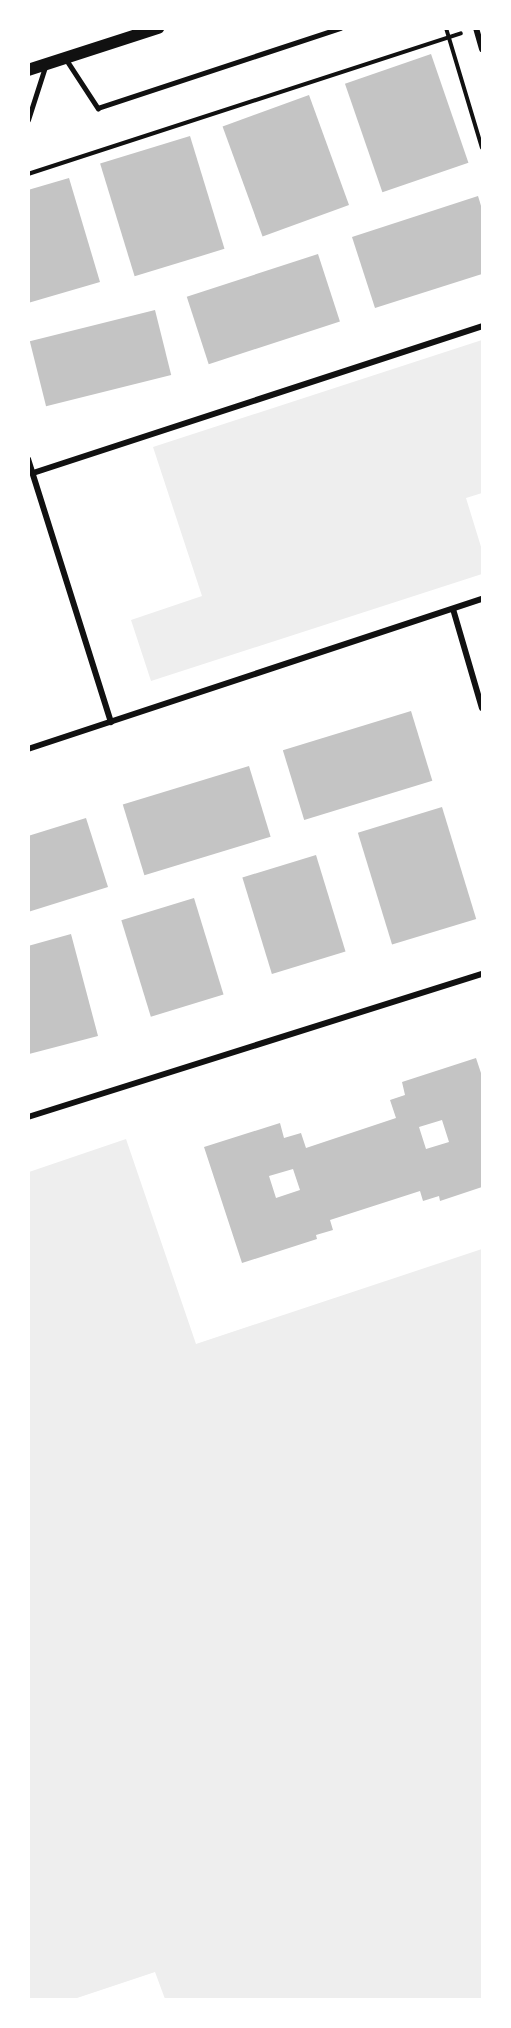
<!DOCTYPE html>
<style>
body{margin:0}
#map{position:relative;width:511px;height:2028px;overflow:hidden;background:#fff;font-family:Rubik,sans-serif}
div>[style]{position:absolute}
.green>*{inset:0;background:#eee}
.building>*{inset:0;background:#c4c4c4;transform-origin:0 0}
.path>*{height:4px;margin:-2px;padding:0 2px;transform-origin:2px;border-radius:2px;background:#111}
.service>*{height:4.5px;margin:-2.25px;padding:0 2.25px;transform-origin:2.25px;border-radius:2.25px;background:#111}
.minor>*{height:6px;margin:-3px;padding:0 3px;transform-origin:3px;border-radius:3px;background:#111}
.secondary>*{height:12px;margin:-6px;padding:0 6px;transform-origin:6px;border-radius:6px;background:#111}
span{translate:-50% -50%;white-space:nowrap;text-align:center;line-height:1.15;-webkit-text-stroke:4.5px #fff;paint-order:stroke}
.frame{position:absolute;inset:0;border:30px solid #fff;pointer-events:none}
</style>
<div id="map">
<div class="green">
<i style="clip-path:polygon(482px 340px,482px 493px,466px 498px,482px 550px,482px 574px,151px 681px,131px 620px,202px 596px,153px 447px)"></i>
<i style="clip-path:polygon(126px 1139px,196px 1344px,482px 1249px,482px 1999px,165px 1999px,155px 1972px,74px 1999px,29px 1999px,29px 1172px)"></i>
</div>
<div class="building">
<i style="left:431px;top:54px;width:115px;height:91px;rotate:71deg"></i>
<i style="left:309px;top:95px;width:117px;height:92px;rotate:70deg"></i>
<i style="left:190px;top:136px;width:118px;height:94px;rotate:73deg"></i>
<i style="clip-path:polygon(69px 178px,100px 282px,28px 303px,28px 190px)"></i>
<i style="clip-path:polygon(478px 196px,482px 209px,482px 274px,375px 308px,352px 237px)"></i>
<i style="left:318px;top:254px;width:71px;height:138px;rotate:72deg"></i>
<i style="left:155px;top:310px;width:67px;height:129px;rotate:76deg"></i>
<i style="left:411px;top:711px;width:73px;height:134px;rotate:73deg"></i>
<i style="left:249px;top:766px;width:74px;height:132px;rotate:73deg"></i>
<i style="left:442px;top:807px;width:117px;height:88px;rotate:73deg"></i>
<i style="clip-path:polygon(86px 818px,108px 887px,28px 912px,28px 836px)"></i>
<i style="left:316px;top:855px;width:101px;height:77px;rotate:73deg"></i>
<i style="left:194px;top:898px;width:101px;height:76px;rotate:73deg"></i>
<i style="clip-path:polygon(71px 934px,98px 1036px,29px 1054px,28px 946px)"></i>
<i style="clip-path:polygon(evenodd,476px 1058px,482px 1076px,482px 1187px,440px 1201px,439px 1196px,423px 1201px,420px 1191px,330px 1220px,333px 1230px,316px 1235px,317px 1239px,242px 1263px,204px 1147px,280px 1123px,284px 1138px,301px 1133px,306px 1148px,396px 1118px,390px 1100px,405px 1095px,402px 1082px,476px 1058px,442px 1120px,449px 1142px,426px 1149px,419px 1127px,442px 1120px,476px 1058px,293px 1169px,300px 1190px,276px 1198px,269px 1176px,293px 1169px)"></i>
</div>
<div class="path">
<i style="left:446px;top:28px;width:125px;rotate:73.3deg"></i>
<i style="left:28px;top:174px;width:455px;rotate:-18deg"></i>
</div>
<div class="service">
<i style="left:66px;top:59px;width:59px;rotate:56.9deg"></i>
<i style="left:98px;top:108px;width:255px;rotate:-18.3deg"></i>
<i style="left:28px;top:120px;width:56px;rotate:-72.2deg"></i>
</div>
<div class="minor">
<i style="left:476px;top:28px;width:22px;rotate:74deg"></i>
<i style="left:28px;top:459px;width:276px;rotate:72.5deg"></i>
<i style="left:33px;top:473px;width:472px;rotate:-18.1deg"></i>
<i style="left:453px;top:609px;width:103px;rotate:73.7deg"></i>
<i style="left:28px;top:749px;width:478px;rotate:-18.3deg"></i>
<i style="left:28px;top:1117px;width:476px;rotate:-17.5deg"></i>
</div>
<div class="secondary">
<i style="left:28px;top:70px;width:137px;rotate:-17.9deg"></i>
</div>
<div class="frame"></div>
</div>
